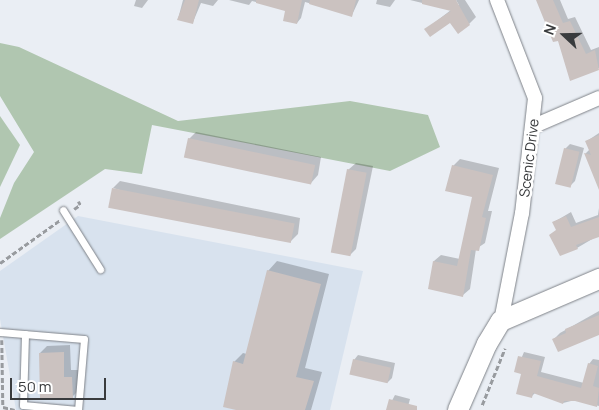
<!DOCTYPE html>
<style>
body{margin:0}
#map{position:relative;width:599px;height:410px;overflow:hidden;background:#eaeef4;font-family:Manrope,sans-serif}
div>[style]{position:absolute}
.built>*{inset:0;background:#d8e2ee}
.green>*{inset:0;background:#b0c6b0}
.shadow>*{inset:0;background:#0003}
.building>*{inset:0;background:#cbc2c0;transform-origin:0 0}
.path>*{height:2.5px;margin-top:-1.25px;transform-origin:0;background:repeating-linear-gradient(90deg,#989b9f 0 5px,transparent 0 7.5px)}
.roads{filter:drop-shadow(0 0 1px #7e8288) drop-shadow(0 0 1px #7e8288)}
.lane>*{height:7px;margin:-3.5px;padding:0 3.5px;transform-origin:3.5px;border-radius:3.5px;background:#fff}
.street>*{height:14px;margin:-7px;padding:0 7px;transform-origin:7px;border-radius:7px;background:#fff}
.secondary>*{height:20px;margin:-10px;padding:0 10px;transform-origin:10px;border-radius:10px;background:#fff}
span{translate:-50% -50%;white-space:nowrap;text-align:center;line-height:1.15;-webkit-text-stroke:5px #fff;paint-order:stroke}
.street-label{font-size:14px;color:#393b3d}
.north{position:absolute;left:539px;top:10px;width:50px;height:50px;-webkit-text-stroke:4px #fff;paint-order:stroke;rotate:291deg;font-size:14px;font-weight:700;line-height:20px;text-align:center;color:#393b3d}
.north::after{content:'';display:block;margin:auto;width:18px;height:22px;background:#393b3d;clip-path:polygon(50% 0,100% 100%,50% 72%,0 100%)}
.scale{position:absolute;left:10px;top:378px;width:96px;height:22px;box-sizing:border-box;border:2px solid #393b3d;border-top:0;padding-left:6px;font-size:15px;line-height:18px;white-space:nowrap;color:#393b3d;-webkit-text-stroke:4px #fff;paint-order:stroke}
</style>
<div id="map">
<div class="built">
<i style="clip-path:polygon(78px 216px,363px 271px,330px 410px,16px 410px,0 319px,0 271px)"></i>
</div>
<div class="green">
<i style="clip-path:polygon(0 43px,19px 47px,178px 121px,350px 101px,428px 115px,440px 147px,390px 171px,152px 125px,142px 174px,105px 169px,0 239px,0 218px,14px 183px,34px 152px,0 96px)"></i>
<i style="clip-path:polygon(0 116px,20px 145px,0 187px)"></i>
</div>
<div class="shadow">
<i style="clip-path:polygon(136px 0,148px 0,142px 8px,134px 6px)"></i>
<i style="clip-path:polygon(183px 0,218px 0,213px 6px,201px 3px,193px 22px,178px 19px)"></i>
<i style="clip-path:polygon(229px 0,359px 0,352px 15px,305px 2px,301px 18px,297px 23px,287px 10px,252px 1px,249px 5px)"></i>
<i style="clip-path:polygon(377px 0,395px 0,390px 7px,376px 4px)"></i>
<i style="clip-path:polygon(410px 0,453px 0,456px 5px,459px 5px,456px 0,465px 0,476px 17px,469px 24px,451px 21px,426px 29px,451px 10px)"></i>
<i style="clip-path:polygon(537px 0,560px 0,568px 19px,575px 17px,591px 50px,599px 47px,599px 68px,571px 79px,558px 39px)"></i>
<i style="clip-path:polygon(196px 132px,321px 157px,318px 175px,311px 183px,189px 139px)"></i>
<i style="clip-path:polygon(599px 133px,599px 177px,585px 154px,590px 149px,587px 141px)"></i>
<i style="clip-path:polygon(570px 144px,584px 148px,575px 181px,570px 186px,565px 149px)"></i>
<i style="clip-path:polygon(460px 159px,499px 168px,488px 211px,492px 211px,485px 243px,476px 249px,470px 289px,463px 295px,430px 288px,434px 261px,441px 255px,460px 259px,474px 196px,453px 166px)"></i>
<i style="clip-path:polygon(356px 163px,373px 166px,356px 249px,349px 256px,348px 170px)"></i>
<i style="clip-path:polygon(120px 181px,300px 218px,298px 234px,290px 242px,113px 188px)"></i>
<i style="clip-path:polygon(599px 208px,599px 235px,577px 248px,557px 229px,554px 222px,571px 212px,576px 223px,598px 215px)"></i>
<i style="clip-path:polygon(277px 261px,329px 274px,305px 368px,322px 372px,311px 410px,241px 410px,234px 362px,243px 353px,247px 354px,268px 271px)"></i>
<i style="clip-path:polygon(599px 311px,599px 333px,554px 339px,560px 333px)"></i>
<i style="clip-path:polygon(70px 345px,71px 370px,79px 370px,79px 390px,72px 397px,40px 353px,47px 346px)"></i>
<i style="clip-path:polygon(524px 352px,545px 357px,541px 372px,584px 383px,589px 364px,593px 359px,599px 360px,599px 406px,575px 400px,563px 403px,535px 393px,531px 397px,522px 373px,516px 371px)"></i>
<i style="clip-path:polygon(358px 355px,395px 363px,392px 378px,387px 383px,354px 360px)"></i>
<i style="clip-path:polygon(395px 395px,410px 399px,407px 410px,387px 410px)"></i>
</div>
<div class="building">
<i style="clip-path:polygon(185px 0,199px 0,193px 24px,177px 20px)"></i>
<i style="clip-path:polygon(256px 0,302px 0,297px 24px,283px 21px,285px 11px,256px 3px)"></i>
<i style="clip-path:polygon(310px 0,356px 0,352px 17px,309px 4px)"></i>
<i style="clip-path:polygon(422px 0,456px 0,470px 25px,458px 34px,450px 23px,430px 37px,424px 29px,451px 11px,422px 4px)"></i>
<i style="clip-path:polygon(536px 0,553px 0,563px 23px,570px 21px,586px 54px,595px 50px,599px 70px,570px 81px,558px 41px,553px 42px)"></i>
<i style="clip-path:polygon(599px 135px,599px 190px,584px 153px,591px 155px,585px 141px)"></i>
<i style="left:188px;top:138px;width:130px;height:20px;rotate:12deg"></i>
<i style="left:564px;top:148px;width:16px;height:37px;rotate:14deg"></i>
<i style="clip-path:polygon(452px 165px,493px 175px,482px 217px,486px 218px,479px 251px,471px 250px,463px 297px,428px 289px,433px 261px,457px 266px,472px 197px,445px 191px)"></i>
<i style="left:347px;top:169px;width:20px;height:85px;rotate:11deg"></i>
<i style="left:112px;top:188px;width:186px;height:20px;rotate:11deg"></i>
<i style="clip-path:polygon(566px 216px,571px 227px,599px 217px,599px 237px,576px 245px,578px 249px,560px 256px,549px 235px,556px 230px,552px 222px)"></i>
<i style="clip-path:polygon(267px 270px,321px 284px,296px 377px,314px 381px,305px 410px,236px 410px,223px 407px,233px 361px,243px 364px)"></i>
<i style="clip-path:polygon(599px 315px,599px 335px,558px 352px,552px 339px,566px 333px,565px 329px)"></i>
<i style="clip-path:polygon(64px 352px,64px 377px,72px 377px,73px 398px,40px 399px,39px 353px)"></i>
<i style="clip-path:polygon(518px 356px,541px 361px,537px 376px,581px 388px,588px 363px,598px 366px,593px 386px,599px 388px,597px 407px,575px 401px,564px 401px,563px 404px,533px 393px,532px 398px,516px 394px,521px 374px,514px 372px)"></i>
<i style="left:353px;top:359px;width:39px;height:16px;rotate:13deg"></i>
<i style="clip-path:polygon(389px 399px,417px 406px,417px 410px,386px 410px)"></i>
</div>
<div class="path">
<i style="left:74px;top:209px;width:7px;rotate:-34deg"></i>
<i style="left:80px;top:205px;width:4px;rotate:-117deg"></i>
<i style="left:0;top:263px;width:74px;rotate:-35.6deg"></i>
<i style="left:2px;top:340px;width:67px;rotate:89.1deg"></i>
<i style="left:3px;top:407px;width:12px;rotate:14deg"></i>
<i style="left:482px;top:405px;width:61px;rotate:-68deg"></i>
</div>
<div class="roads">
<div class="lane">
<i style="left:63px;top:210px;width:70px;rotate:57.9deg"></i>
<i style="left:0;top:332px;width:84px;rotate:4.8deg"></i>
<i style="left:84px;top:339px;width:71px;rotate:94.8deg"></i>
<i style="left:25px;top:334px;width:71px;rotate:91.6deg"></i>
<i style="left:23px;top:405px;width:55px;rotate:5.2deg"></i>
</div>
<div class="street">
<i style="left:497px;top:0;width:105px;rotate:68.8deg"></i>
<i style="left:535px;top:98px;width:116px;rotate:96.4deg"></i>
<i style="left:522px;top:213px;width:110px;rotate:101deg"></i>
<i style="left:534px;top:126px;width:71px;rotate:-23.3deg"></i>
</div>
<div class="secondary">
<i style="left:458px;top:410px;width:72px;rotate:-66.3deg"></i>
<i style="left:487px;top:344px;width:27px;rotate:-59deg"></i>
<i style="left:501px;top:321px;width:107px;rotate:-23.2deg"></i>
</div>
</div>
<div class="street-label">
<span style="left:529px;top:158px;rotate:-83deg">Scenic Drive</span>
</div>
<div class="north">N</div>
<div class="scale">50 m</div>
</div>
